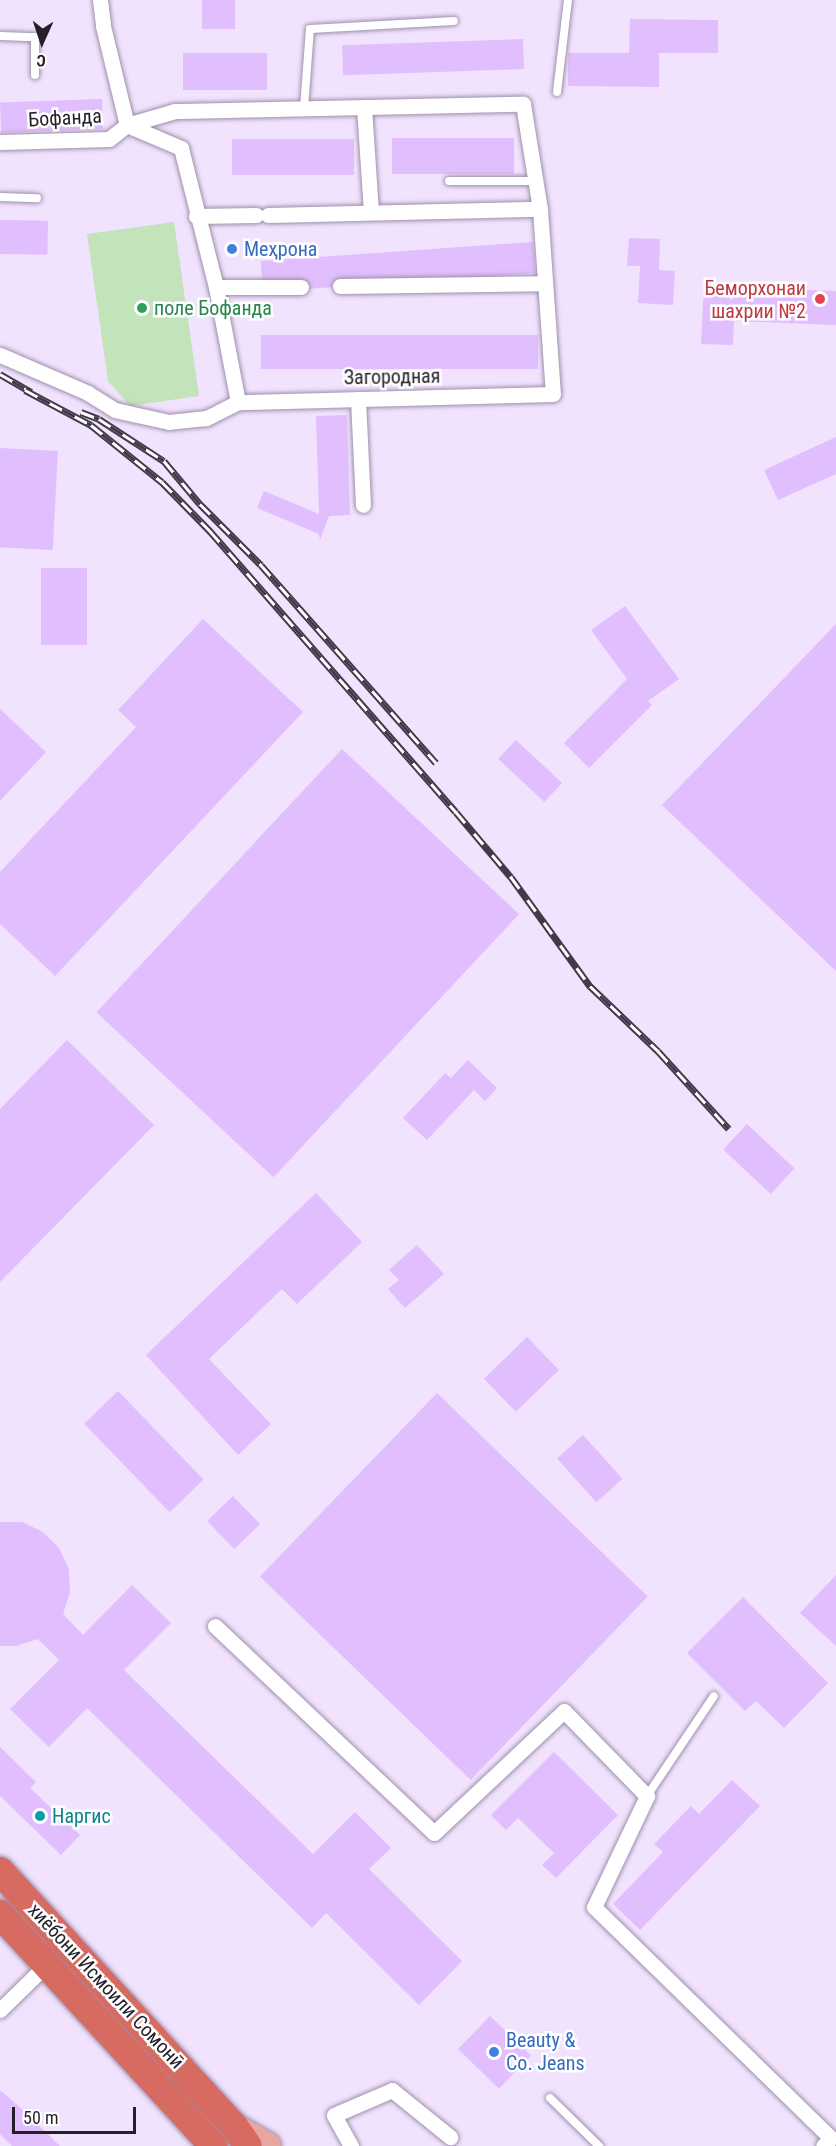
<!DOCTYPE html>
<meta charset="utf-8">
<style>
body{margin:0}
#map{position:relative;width:836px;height:2146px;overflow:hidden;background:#f1e3fd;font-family:"Roboto Condensed",sans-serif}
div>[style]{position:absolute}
.green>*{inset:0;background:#c3e3bb}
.building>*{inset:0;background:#e1befd;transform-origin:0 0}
.roads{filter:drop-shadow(0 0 2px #9f8fac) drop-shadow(0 0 2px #9f8fac)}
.lane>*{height:8px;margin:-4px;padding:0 4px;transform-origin:4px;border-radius:4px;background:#fff}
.street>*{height:15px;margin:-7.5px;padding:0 7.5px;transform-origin:7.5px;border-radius:7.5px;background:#fff}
.primary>*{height:26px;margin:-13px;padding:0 13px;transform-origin:13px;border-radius:13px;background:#e7a6a1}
.highway>*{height:28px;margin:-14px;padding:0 14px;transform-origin:14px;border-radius:14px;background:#d76b62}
.rail>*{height:7px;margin-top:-3.5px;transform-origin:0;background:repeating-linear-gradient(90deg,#fff 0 14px,#423a48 0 28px);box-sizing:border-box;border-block:2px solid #423a48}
.dots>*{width:16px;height:16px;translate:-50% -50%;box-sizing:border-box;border:3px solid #fff;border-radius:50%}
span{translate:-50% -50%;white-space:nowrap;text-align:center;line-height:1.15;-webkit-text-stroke:5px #fff;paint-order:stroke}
.street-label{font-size:20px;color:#251f2a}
.shop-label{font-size:20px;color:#366cbe}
.left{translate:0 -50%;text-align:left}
.health-label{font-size:20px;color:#be3a42}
.right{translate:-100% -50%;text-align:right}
.leisure-label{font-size:20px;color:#27864d}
.culture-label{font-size:20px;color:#0d838f}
.north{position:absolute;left:12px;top:12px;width:60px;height:60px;-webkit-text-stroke:4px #fff;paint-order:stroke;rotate:183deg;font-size:16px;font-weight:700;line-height:24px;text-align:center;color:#251f2a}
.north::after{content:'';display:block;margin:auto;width:21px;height:27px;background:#251f2a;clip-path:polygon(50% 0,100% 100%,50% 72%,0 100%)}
.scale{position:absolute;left:12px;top:2107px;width:124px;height:27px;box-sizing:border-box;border:3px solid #251f2a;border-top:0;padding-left:8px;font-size:18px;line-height:21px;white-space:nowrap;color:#251f2a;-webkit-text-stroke:4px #fff;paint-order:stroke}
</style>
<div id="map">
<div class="green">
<i style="clip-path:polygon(174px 222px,199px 396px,130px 406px,108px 381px,87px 234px)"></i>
</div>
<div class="building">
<i style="left:202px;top:0;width:33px;height:29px"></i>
<i style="clip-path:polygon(630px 19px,718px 20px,718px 53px,659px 53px,659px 87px,568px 86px,568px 53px,629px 53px)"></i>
<i style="left:523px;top:39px;width:30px;height:181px;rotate:88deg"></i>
<i style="left:267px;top:53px;width:37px;height:84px;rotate:90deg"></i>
<i style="left:102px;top:99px;width:30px;height:102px;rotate:88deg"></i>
<i style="left:514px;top:138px;width:36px;height:122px;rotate:90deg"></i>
<i style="left:354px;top:139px;width:36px;height:122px;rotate:90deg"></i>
<i style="left:0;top:220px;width:48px;height:34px;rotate:1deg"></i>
<i style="clip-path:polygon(629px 238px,660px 239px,659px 270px,675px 271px,673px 305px,638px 303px,640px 266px,627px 266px)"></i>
<i style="left:533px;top:242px;width:31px;height:273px;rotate:86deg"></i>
<i style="clip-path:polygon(704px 286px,836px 291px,836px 325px,734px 321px,733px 345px,701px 344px)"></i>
<i style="left:538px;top:335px;width:34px;height:277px;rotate:90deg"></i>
<i style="clip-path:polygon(347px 415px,350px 515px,329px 516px,320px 540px,319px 534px,257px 508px,264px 491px,319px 514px,316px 416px)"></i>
<i style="clip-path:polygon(836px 437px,836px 474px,778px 500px,764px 470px)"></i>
<i style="left:0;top:448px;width:58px;height:99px;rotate:3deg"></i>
<i style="left:41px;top:568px;width:46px;height:77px"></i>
<i style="clip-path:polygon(625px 606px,679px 679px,648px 701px,652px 705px,589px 768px,564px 743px,627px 679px,591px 630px)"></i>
<i style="clip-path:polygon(203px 619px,303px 712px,55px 976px,0 924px,0 872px,136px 727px,118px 710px)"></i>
<i style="clip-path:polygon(836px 624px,836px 971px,662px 805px)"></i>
<i style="clip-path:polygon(0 709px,46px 752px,0 801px)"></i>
<i style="left:516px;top:740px;width:63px;height:26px;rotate:43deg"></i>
<i style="left:342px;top:749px;width:242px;height:360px;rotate:43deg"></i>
<i style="clip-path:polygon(67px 1040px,154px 1125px,0 1282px,0 1109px)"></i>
<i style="clip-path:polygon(468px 1060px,497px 1088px,485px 1101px,474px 1090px,427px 1140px,403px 1118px,445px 1073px,451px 1078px)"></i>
<i style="left:747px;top:1124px;width:65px;height:35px;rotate:43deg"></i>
<i style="clip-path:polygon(316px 1193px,362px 1242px,297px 1304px,282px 1289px,209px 1359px,271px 1424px,238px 1455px,146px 1355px)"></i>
<i style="clip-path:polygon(417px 1245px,444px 1274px,405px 1308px,388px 1289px,399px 1280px,389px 1270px)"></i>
<i style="left:527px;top:1337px;width:46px;height:60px;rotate:46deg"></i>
<i style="left:118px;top:1391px;width:123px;height:47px;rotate:46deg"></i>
<i style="left:437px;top:1393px;width:293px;height:255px;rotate:44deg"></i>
<i style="left:583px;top:1435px;width:59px;height:35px;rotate:48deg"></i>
<i style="left:233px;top:1496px;width:39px;height:36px;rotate:46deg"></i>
<i style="clip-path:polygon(0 1522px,22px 1522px,43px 1532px,59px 1548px,69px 1569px,70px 1592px,63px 1614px,83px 1635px,132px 1585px,171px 1623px,124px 1670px,313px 1854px,355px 1812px,391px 1848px,369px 1869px,462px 1961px,419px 2005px,326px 1913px,312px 1928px,87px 1708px,49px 1747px,10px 1709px,59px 1660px,38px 1639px,16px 1646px,0 1646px)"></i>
<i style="clip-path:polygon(836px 1575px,836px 1646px,800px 1613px)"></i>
<i style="clip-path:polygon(743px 1597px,828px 1683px,784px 1728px,756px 1701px,745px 1711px,687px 1653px)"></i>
<i style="clip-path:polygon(0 1747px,36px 1782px,30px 1788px,80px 1835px,61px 1855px,0 1796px)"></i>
<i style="clip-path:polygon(554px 1752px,618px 1815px,556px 1878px,542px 1865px,554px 1853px,518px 1818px,506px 1830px,491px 1815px)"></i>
<i style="clip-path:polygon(732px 1780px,760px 1806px,640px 1930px,613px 1904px,663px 1852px,654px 1844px,691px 1806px,699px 1814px)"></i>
<i style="left:490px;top:2016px;width:57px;height:46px;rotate:44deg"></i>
<i style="clip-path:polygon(0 2090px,24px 2111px,60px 2146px,12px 2146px,0 2134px)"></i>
</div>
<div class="roads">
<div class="lane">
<i style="left:0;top:36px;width:35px;rotate:2deg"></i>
<i style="left:35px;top:37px;width:38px;rotate:90deg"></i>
<i style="left:557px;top:92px;width:93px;rotate:-83.2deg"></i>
<i style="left:304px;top:108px;width:79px;rotate:-85.7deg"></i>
<i style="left:310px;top:29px;width:144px;rotate:-3.2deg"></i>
<i style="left:449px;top:181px;width:87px"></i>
<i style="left:0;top:197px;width:37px;rotate:2deg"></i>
<i style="left:647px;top:1796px;width:120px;rotate:-56.2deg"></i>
<i style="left:550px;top:2098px;width:69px;rotate:44.4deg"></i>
</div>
<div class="street">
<i style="left:100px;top:0;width:26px;rotate:83deg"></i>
<i style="left:103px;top:26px;width:102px;rotate:76.4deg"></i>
<i style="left:127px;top:125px;width:59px;rotate:23.1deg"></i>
<i style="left:181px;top:148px;width:143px;rotate:75.9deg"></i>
<i style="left:216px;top:287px;width:117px;rotate:79.2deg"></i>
<i style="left:364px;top:107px;width:105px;rotate:86.2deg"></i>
<i style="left:0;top:142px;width:109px;rotate:-1.6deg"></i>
<i style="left:109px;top:139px;width:23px;rotate:-38deg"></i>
<i style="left:127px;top:125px;width:50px;rotate:-16.3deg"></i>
<i style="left:175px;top:111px;width:348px;rotate:-1.2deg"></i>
<i style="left:523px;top:104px;width:106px;rotate:80.8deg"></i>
<i style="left:540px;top:209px;width:185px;rotate:86deg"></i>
<i style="left:553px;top:394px;width:315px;rotate:178.5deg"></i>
<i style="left:238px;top:402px;width:36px;rotate:153deg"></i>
<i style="left:206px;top:418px;width:37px;rotate:174deg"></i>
<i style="left:169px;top:422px;width:55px;rotate:-167.5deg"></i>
<i style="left:115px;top:410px;width:32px;rotate:-148deg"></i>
<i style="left:88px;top:393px;width:96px;rotate:-156.6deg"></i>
<i style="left:268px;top:215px;width:272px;rotate:-1.3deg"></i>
<i style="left:196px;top:216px;width:60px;rotate:-1deg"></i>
<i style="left:340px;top:286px;width:203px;rotate:-0.8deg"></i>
<i style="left:216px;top:287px;width:85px"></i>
<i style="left:358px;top:399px;width:106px;rotate:87.3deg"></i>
<i style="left:215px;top:1626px;width:301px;rotate:43.4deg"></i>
<i style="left:434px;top:1833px;width:178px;rotate:-43.2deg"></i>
<i style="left:564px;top:1711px;width:119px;rotate:45.7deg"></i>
<i style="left:647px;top:1796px;width:123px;rotate:115.5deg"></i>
<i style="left:594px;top:1907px;width:331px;rotate:44.3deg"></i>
<i style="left:831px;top:2138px;width:11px;rotate:135deg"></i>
<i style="left:0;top:2010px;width:63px;rotate:-44.4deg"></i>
<i style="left:351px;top:2146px;width:35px;rotate:-119deg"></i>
<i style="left:334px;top:2115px;width:63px;rotate:-23.3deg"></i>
<i style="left:392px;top:2090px;width:75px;rotate:39deg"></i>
</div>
<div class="primary">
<i style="left:234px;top:2126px;width:39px;rotate:30deg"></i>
</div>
<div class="highway">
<i style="left:0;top:1871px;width:346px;rotate:47.5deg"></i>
<i style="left:234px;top:2126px;width:24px;rotate:55deg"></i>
<i style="left:0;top:1914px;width:315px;rotate:47.4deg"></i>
</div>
</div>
<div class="rail">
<i style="left:0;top:374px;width:36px;rotate:30deg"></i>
<i style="left:25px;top:390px;width:75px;rotate:27.9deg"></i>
<i style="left:91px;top:425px;width:91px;rotate:38.8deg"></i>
<i style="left:162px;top:482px;width:69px;rotate:45.6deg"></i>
<i style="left:210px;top:531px;width:373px;rotate:48.8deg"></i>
<i style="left:456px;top:812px;width:85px;rotate:49.8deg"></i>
<i style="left:511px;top:877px;width:135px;rotate:54.1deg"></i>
<i style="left:590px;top:986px;width:94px;rotate:43.7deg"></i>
<i style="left:658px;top:1051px;width:105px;rotate:47.7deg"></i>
<i style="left:81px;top:412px;width:19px;rotate:21deg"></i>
<i style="left:99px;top:419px;width:77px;rotate:32.9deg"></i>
<i style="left:164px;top:461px;width:56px;rotate:50.1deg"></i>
<i style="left:200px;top:504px;width:86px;rotate:45deg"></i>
<i style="left:261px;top:565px;width:264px;rotate:48.5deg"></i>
</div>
<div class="dots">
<i style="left:232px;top:249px;background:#3f7fe0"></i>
<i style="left:820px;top:299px;background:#e0444e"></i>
<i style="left:142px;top:308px;background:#2e9e5b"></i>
<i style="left:40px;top:1816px;background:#0f9aa8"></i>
<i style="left:494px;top:2052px;background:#3f7fe0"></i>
</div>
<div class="street-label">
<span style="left:65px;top:118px;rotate:-3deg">Бофанда</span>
<span style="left:392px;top:377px;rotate:-1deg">Загородная</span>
<span style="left:106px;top:1986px;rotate:47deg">хиёбони Исмоили Сомонӣ</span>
</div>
<div class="shop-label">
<span class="left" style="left:244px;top:249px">Меҳрона</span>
<span class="left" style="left:506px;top:2052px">Beauty &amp;<br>Co. Jeans</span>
</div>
<div class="health-label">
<span class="right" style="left:806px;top:300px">Беморхонаи<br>шахрии №2</span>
</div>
<div class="leisure-label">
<span class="left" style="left:154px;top:308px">поле Бофанда</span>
</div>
<div class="culture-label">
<span class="left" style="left:52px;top:1816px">Наргис</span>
</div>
<div class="north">С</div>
<div class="scale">50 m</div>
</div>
